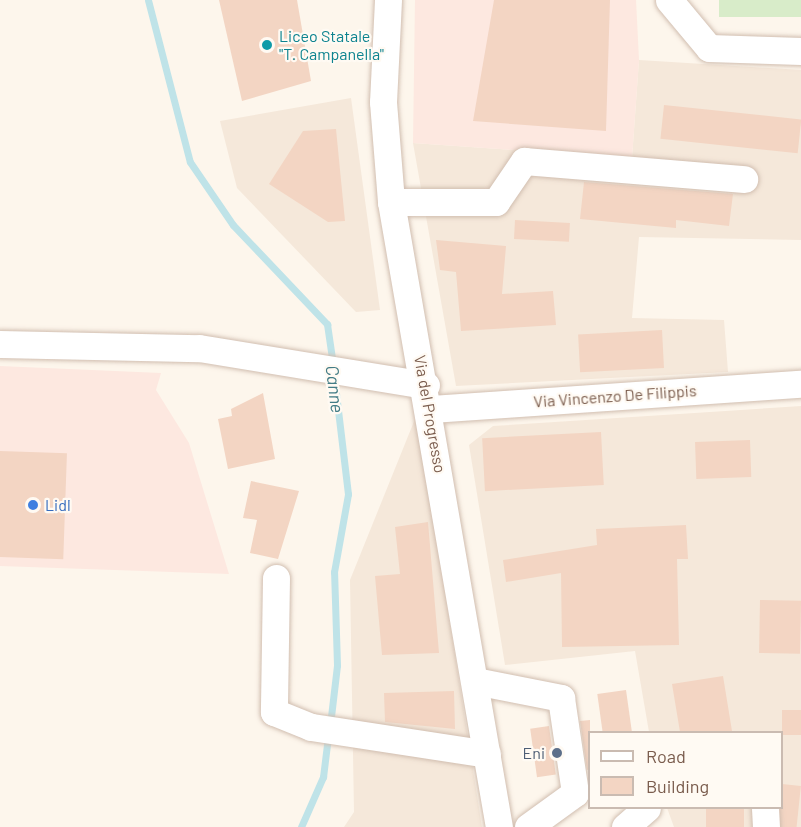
<!DOCTYPE html>
<style>
body{margin:0}
#map{position:relative;width:801px;height:827px;overflow:hidden;background:#fdf6ec;font-family:Barlow,sans-serif}
div>[style]{position:absolute}
.residential>*{inset:0;background:#f5e8da}
.commercial>*{inset:0;background:#fde8e0}
.green>*{inset:0;background:#d8ecc9;transform-origin:0 0}
.stream>*{height:7px;margin:-3.5px;padding:0 3.5px;transform-origin:3.5px;border-radius:3.5px;background:#bfe3e8}
.building>*{inset:0;background:#f3d5c3;transform-origin:0 0}
.roads{filter:drop-shadow(0 0 2px #d1beb0) drop-shadow(0 0 2px #d1beb0)}
.minor>*{height:27px;margin:-13.5px;padding:0 13.5px;transform-origin:13.5px;border-radius:13.5px;background:#fff}
.dots>*{width:16px;height:16px;translate:-50% -50%;box-sizing:border-box;border:3px solid #fffaf3;border-radius:50%}
span{translate:-50% -50%;white-space:nowrap;text-align:center;line-height:1.15;-webkit-text-stroke:4.5px #fffaf3;paint-order:stroke}
.culture-label{font-size:16px;color:#0d838f}
.left{translate:0 -50%;text-align:left}
.street-label{font-size:16px;color:#7a5c4d}
.shop-label{font-size:16px;color:#366cbe}
.service-label{font-size:16px;color:#4e5e75}
.right{translate:-100% -50%;text-align:right}
.water-label{font-size:18px;color:#437c86;font-style:italic}
.legend{position:absolute;left:588px;top:731px;width:195px;height:78px;box-sizing:border-box;background:#fffaf3;border:2px solid #cabbb1;margin:0;padding:8px 10px;list-style:none;font-size:18px;color:#7a5c4d}
.legend li{display:flex;align-items:center;gap:12px;height:30px}
.legend b{width:30px;border:2px solid #cabbb1}
</style>
<div id="map">
<div class="residential">
<i style="clip-path:polygon(639px 60px,801px 70px,801px 240px,639px 237px,632px 318px,724px 320px,728px 372px,456px 386px,413px 143px,632px 158px)"></i>
<i style="clip-path:polygon(351px 98px,380px 310px,356px 312px,237px 188px,220px 121px)"></i>
<i style="clip-path:polygon(801px 406px,801px 827px,674px 827px,667px 808px,782px 808px,782px 732px,649px 732px,635px 651px,505px 665px,469px 445px,493px 426px)"></i>
<i style="clip-path:polygon(417px 414px,482px 827px,344px 827px,354px 812px,350px 580px)"></i>
</div>
<div class="commercial">
<i style="clip-path:polygon(415px 0,636px 0,639px 60px,632px 158px,413px 143px)"></i>
<i style="clip-path:polygon(0 366px,161px 373px,156px 390px,189px 443px,229px 574px,0 566px)"></i>
</div>
<div class="green">
<i style="left:719px;top:0;width:82px;height:17px"></i>
</div>
<div class="stream">
<i style="left:148px;top:0;width:167px;rotate:75.5deg"></i>
<i style="left:190px;top:162px;width:76px;rotate:55.7deg"></i>
<i style="left:233px;top:225px;width:137px;rotate:46.5deg"></i>
<i style="left:327px;top:324px;width:41px;rotate:81.7deg"></i>
<i style="left:330px;top:725px;width:60px;rotate:-83.3deg"></i>
<i style="left:337px;top:665px;width:93px;rotate:-91.8deg"></i>
<i style="left:334px;top:572px;width:79px;rotate:-79.8deg"></i>
<i style="left:348px;top:494px;width:119px;rotate:-96.8deg"></i>
<i style="left:301px;top:827px;width:55px;rotate:-66.3deg"></i>
<i style="left:323px;top:777px;width:41px;rotate:-83deg"></i>
</div>
<div class="building">
<i style="clip-path:polygon(219px 0,297px 0,311px 81px,242px 101px)"></i>
<i style="clip-path:polygon(494px 0,610px 0,606px 131px,473px 121px)"></i>
<i style="left:664px;top:105px;width:138px;height:34px;rotate:6deg"></i>
<i style="clip-path:polygon(336px 129px,345px 221px,328px 222px,269px 184px,303px 131px)"></i>
<i style="clip-path:polygon(584px 182px,733px 194px,729px 226px,676px 220px,676px 228px,580px 219px)"></i>
<i style="left:515px;top:220px;width:55px;height:19px;rotate:3deg"></i>
<i style="clip-path:polygon(436px 240px,506px 246px,502px 294px,553px 291px,556px 325px,461px 331px,456px 272px,440px 270px)"></i>
<i style="left:662px;top:330px;width:38px;height:84px;rotate:87deg"></i>
<i style="clip-path:polygon(263px 393px,275px 459px,228px 469px,218px 419px,232px 416px,231px 409px)"></i>
<i style="left:601px;top:432px;width:53px;height:119px;rotate:87deg"></i>
<i style="left:750px;top:440px;width:37px;height:55px;rotate:88deg"></i>
<i style="left:0;top:451px;width:67px;height:106px;rotate:2deg"></i>
<i style="clip-path:polygon(251px 481px,299px 491px,278px 559px,250px 553px,257px 520px,243px 518px)"></i>
<i style="clip-path:polygon(428px 522px,439px 653px,382px 655px,375px 576px,400px 574px,395px 527px)"></i>
<i style="clip-path:polygon(686px 525px,688px 559px,677px 559px,679px 645px,562px 647px,561px 573px,506px 582px,503px 560px,597px 545px,596px 529px)"></i>
<i style="left:760px;top:600px;width:41px;height:53px;rotate:1deg"></i>
<i style="clip-path:polygon(723px 676px,732px 731px,680px 732px,672px 684px)"></i>
<i style="left:626px;top:690px;width:42px;height:29px;rotate:82deg"></i>
<i style="clip-path:polygon(454px 691px,455px 729px,385px 722px,384px 693px)"></i>
<i style="left:782px;top:710px;width:19px;height:25px"></i>
<i style="clip-path:polygon(590px 720px,590px 769px,587px 770px,580px 721px)"></i>
<i style="left:549px;top:726px;width:49px;height:19px;rotate:82deg"></i>
<i style="left:782px;top:784px;width:19px;height:43px;rotate:6deg"></i>
<i style="left:706px;top:807px;width:38px;height:20px"></i>
</div>
<div class="roads">
<div class="minor">
<i style="left:388px;top:0;width:102px;rotate:92.8deg"></i>
<i style="left:383px;top:102px;width:100px;rotate:85.4deg"></i>
<i style="left:391px;top:202px;width:634px;rotate:80.2deg"></i>
<i style="left:669px;top:0;width:62px;rotate:50.2deg"></i>
<i style="left:709px;top:48px;width:92px;rotate:1.9deg"></i>
<i style="left:391px;top:202px;width:105px"></i>
<i style="left:496px;top:202px;width:50px;rotate:-55.7deg"></i>
<i style="left:524px;top:161px;width:221px;rotate:4.7deg"></i>
<i style="left:0;top:344px;width:199px;rotate:1.2deg"></i>
<i style="left:199px;top:348px;width:230px;rotate:9.3deg"></i>
<i style="left:430px;top:409px;width:372px;rotate:-3.9deg"></i>
<i style="left:276px;top:578px;width:134px;rotate:90.9deg"></i>
<i style="left:274px;top:712px;width:40px;rotate:22deg"></i>
<i style="left:311px;top:727px;width:178px;rotate:8.7deg"></i>
<i style="left:475px;top:681px;width:88px;rotate:11.2deg"></i>
<i style="left:561px;top:698px;width:96px;rotate:81.6deg"></i>
<i style="left:575px;top:793px;width:58px;rotate:144.1deg"></i>
<i style="left:765px;top:808px;width:19px;rotate:87deg"></i>
<i style="left:625px;top:827px;width:29px;rotate:-41deg"></i>
</div>
</div>
<div class="dots">
<i style="left:267px;top:45px;background:#0f9aa8"></i>
<i style="left:33px;top:505px;background:#3f7fe0"></i>
<i style="left:557px;top:753px;background:#5c6f8a"></i>
</div>
<div class="culture-label">
<span class="left" style="left:279px;top:45px">Liceo Statale<br>"T. Campanella"</span>
</div>
<div class="street-label">
<span style="left:615px;top:396px;rotate:-4deg">Via Vincenzo De Filippis</span>
<span style="left:430px;top:414px;rotate:80deg">Via del Progresso</span>
</div>
<div class="shop-label">
<span class="left" style="left:45px;top:505px">Lidl</span>
</div>
<div class="service-label">
<span class="right" style="left:545px;top:753px">Eni</span>
</div>
<div class="water-label">
<span style="left:335px;top:389px;rotate:83deg">Canne</span>
</div>
<ul class="legend">
<li><b style="height:8px;background:#fff"></b>Road</li>
<li><b style="height:16px;background:#f3d5c3"></b>Building</li>
</ul>
</div>
